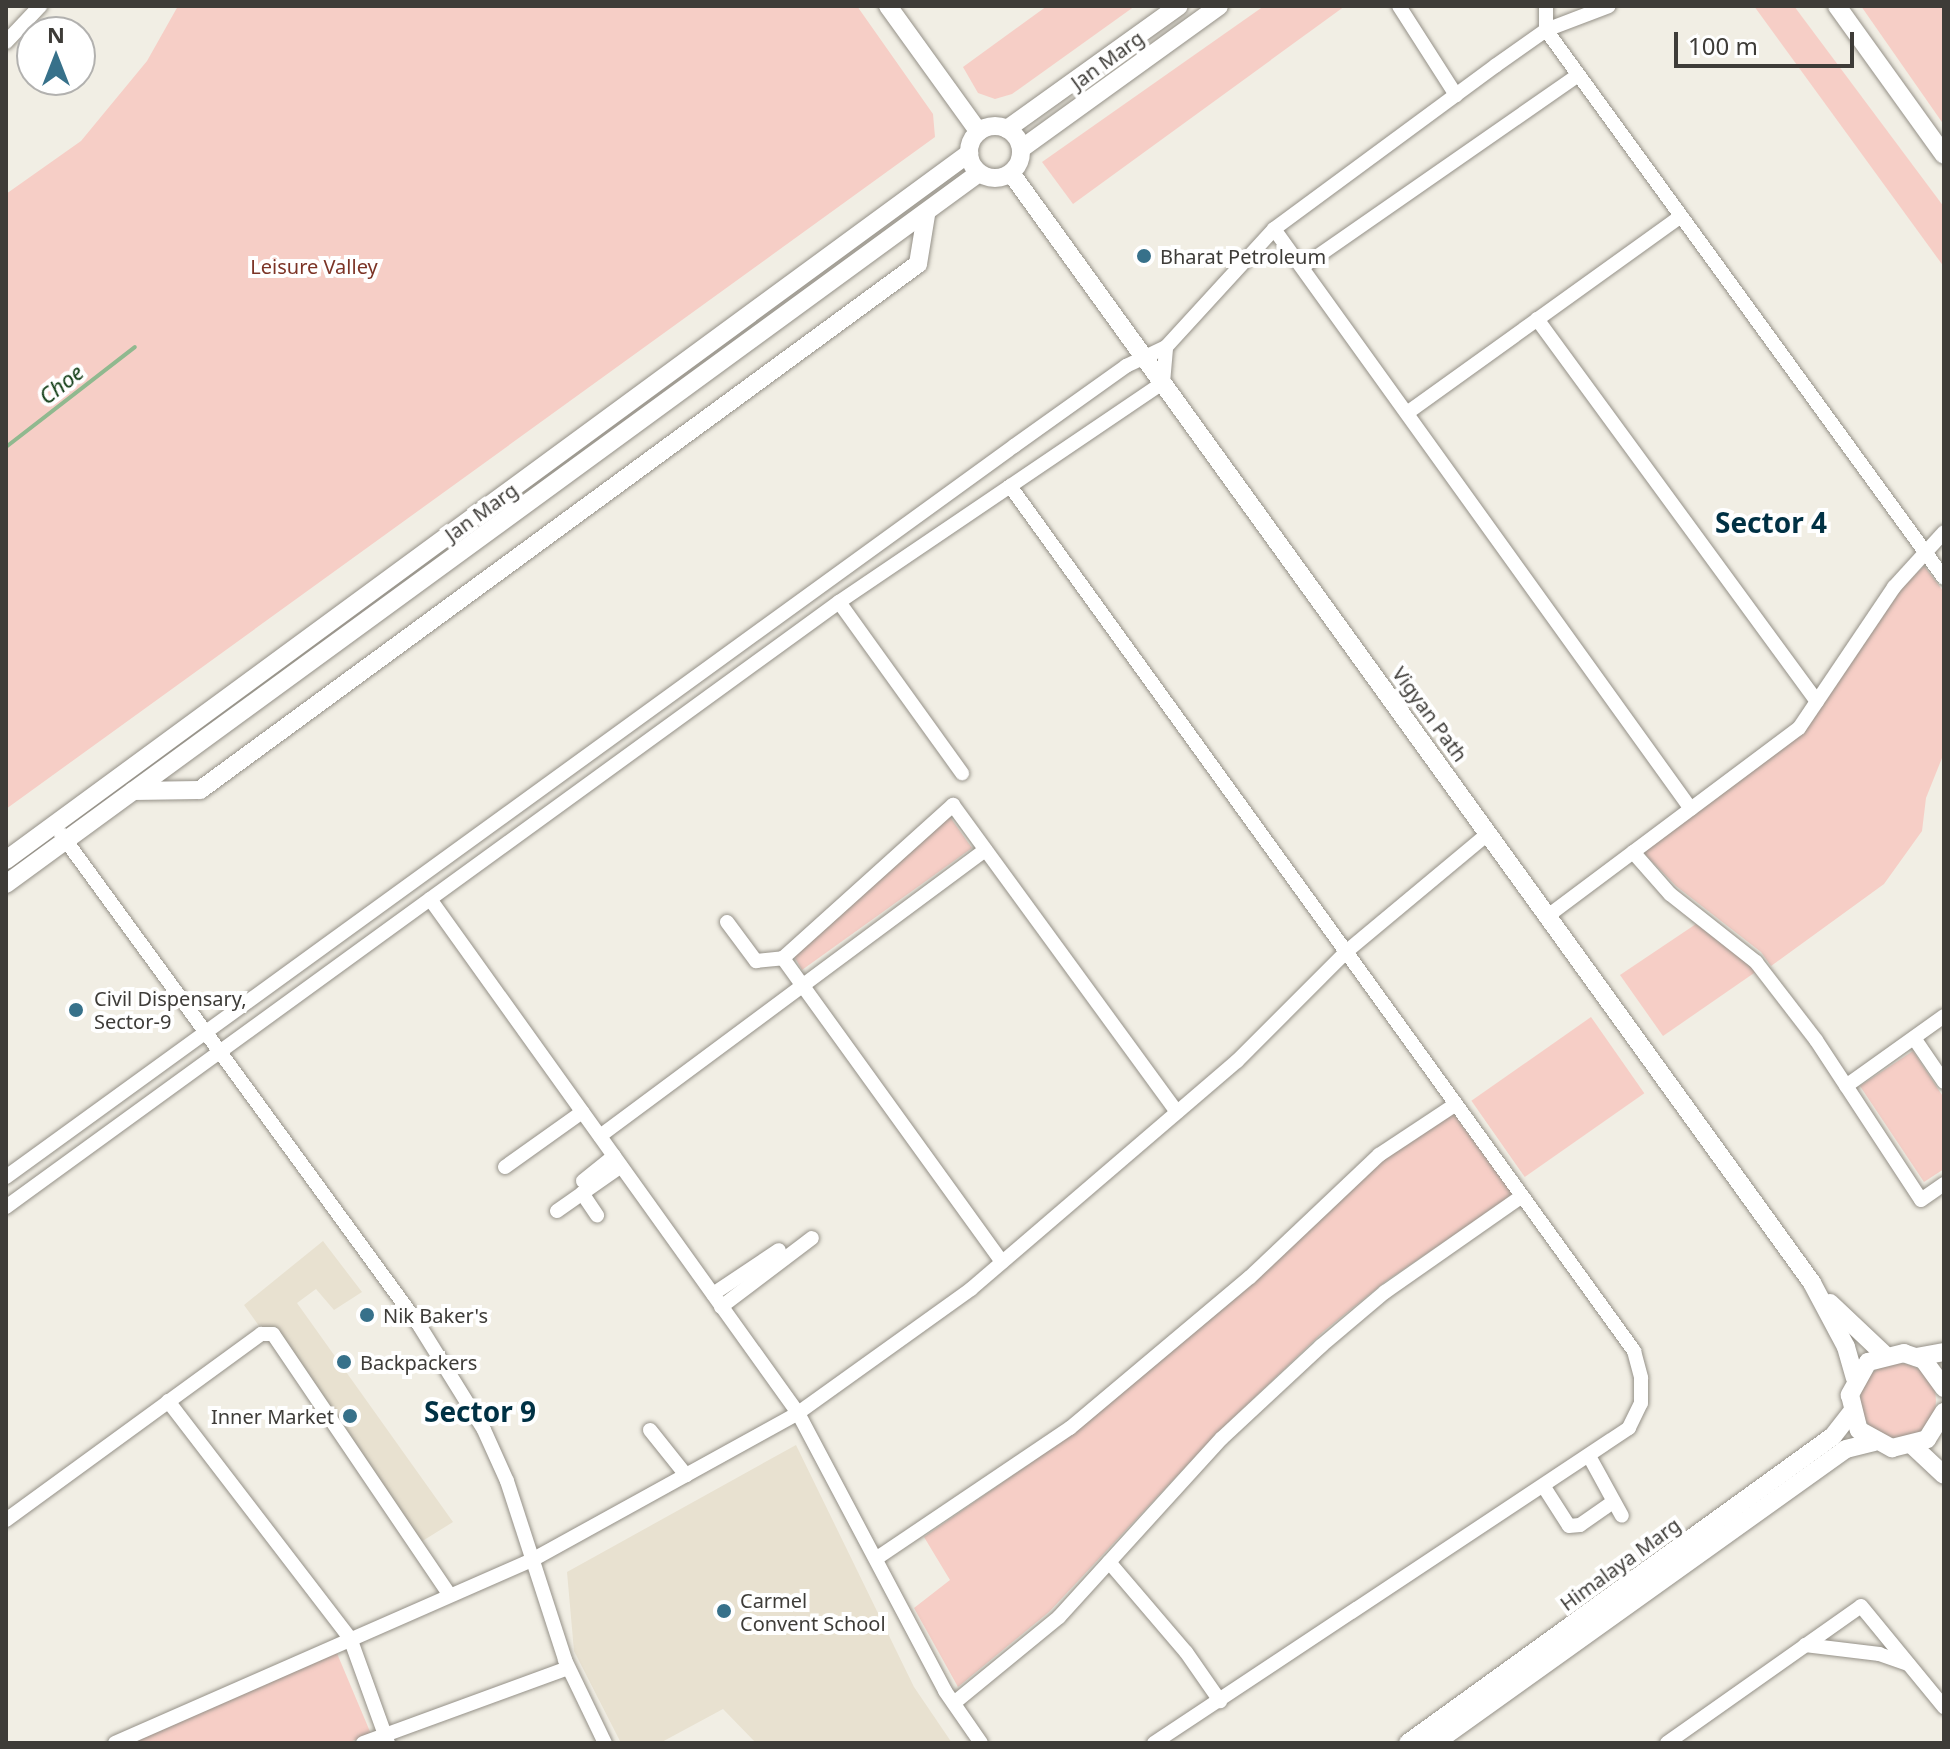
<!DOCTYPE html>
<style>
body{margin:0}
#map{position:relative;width:1950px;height:1749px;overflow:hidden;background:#f1eee4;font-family:"Noto Sans",sans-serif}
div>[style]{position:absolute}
.built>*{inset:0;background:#e8e1d0}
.green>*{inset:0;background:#f6cec6;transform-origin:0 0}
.round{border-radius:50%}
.stream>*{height:4px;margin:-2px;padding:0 2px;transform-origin:2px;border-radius:2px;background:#90b98f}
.roads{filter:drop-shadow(0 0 2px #959188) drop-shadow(0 0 2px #959188)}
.street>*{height:14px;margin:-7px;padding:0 7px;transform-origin:7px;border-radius:7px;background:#fff}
.secondary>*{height:18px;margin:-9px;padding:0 9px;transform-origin:9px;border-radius:9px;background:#fff}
.secondary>.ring{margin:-9px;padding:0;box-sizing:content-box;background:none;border:18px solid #fff;border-radius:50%}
.dots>*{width:22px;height:22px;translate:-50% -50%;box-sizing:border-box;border:4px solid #fff;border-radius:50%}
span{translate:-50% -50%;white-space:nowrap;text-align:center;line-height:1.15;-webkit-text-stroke:8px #fff;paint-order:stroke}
.street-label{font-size:20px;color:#3e3c38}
.poi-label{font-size:20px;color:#3e3c38}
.left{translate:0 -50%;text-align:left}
.right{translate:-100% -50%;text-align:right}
.park-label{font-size:20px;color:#7c3426}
.water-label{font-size:22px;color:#0e3a12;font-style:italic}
.district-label{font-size:28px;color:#003144;font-weight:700}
.frame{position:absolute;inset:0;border:8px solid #3e3c38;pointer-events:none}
.north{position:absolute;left:16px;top:16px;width:80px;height:80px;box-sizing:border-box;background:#fff;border:2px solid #b2b1af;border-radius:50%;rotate:0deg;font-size:22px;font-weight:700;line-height:32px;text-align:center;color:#3e3c38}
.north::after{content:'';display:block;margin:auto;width:28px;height:36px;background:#37718a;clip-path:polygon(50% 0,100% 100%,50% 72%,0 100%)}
.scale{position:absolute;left:1674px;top:32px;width:180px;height:36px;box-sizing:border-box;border:4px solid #3e3c38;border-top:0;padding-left:10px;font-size:24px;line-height:28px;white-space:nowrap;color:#3e3c38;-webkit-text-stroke:6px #fff;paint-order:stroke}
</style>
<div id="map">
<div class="built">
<i style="clip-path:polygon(323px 1241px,362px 1292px,334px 1310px,316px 1289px,297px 1303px,453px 1522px,416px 1545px,244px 1305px)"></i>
<i style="clip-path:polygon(796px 1445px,914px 1687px,952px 1743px,756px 1743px,723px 1709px,660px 1743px,621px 1743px,574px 1651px,567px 1572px)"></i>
</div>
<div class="green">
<i style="clip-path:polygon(178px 6px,857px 6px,933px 114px,935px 137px,6px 809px,6px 194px,81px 141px,147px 61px)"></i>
<i style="clip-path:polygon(1047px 6px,1135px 6px,1012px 94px,995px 99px,978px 93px,963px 67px)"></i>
<i style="clip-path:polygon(1264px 6px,1345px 6px,1073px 204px,1042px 162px)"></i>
<i style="clip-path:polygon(1754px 6px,1794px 6px,1944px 207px,1944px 267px)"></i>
<i style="clip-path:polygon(1861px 6px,1944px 6px,1944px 125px)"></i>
<i style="clip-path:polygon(1924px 566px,1944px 592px,1944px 753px,1926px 798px,1922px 831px,1884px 884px,1771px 966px,1761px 952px,1676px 886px,1643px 852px,1808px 725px,1903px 587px)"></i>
<i style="clip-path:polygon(950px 817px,972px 848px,802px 970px,794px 956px)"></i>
<i style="clip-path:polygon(1696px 924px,1757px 971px,1663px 1036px,1620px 975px)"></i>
<i style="left:1591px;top:1017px;width:93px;height:146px;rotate:55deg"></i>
<i style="clip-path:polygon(1913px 1051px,1944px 1098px,1944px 1169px,1924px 1182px,1860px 1086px)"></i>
<i style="clip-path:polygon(1453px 1113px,1513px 1195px,1386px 1281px,1324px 1331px,1217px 1433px,1049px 1612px,958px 1687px,914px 1608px,950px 1580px,924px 1537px,1071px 1435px,1248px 1288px,1383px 1160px)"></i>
<i class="round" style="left:1860px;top:1363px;width:76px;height:76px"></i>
<i style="clip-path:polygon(336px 1651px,371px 1734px,347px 1743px,131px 1743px)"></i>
</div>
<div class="stream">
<i style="left:6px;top:447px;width:163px;rotate:-37.8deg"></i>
</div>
<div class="roads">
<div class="street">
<i style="left:1399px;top:6px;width:106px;rotate:57.4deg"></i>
<i style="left:1546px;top:6px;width:24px;rotate:90deg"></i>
<i style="left:1546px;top:30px;width:677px;rotate:54.01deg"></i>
<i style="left:6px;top:42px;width:50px;rotate:-46.6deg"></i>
<i style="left:1274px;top:229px;width:714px;rotate:54.29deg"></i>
<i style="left:1302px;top:267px;width:336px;rotate:-34.8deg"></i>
<i style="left:1537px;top:319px;width:474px;rotate:53.8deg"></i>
<i style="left:1407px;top:413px;width:337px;rotate:-35.7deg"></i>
<i style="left:1010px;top:486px;width:1067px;rotate:54.19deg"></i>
<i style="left:1634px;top:1351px;width:28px;rotate:75deg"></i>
<i style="left:1641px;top:1378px;width:25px;rotate:90deg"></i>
<i style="left:1641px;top:1403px;width:28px;rotate:116deg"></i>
<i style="left:1629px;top:1428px;width:570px;rotate:146.45deg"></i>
<i style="left:839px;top:602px;width:211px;rotate:54.3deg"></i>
<i style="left:61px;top:834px;width:608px;rotate:53.9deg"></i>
<i style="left:419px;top:1325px;width:123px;rotate:58.2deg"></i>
<i style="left:484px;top:1430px;width:56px;rotate:65.7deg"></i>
<i style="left:507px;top:1481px;width:188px;rotate:72deg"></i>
<i style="left:565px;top:1660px;width:92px;rotate:64.3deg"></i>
<i style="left:1633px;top:852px;width:56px;rotate:48.6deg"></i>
<i style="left:1670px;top:894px;width:110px;rotate:38.3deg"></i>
<i style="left:1756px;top:962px;width:98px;rotate:52.4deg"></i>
<i style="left:1816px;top:1040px;width:191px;rotate:56.7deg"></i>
<i style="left:1921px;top:1200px;width:28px;rotate:-35deg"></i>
<i style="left:430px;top:899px;width:632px;rotate:54.4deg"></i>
<i style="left:798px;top:1413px;width:314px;rotate:62.1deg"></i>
<i style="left:945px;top:1691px;width:63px;rotate:55.3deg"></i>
<i style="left:1549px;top:915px;width:312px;rotate:-36.8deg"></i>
<i style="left:1799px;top:728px;width:170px;rotate:-56deg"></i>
<i style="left:1894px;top:587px;width:74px;rotate:-47.7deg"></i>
<i style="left:727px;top:922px;width:49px;rotate:53.4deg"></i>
<i style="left:756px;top:961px;width:27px;rotate:-6deg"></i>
<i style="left:1914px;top:1038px;width:53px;rotate:55.7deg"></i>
<i style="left:1846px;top:1086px;width:120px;rotate:-35.5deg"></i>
<i style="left:600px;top:1136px;width:480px;rotate:-36.6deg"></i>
<i style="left:505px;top:1167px;width:95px;rotate:-35.5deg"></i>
<i style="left:6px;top:1177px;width:1245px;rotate:-35.95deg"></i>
<i style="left:1014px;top:446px;width:138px;rotate:-35.5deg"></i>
<i style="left:1126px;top:366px;width:44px;rotate:-25.4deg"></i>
<i style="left:1166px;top:347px;width:160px;rotate:-47.5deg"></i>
<i style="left:1274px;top:229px;width:275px;rotate:-36.4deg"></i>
<i style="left:1495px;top:66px;width:62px;rotate:-35.2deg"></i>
<i style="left:1546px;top:30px;width:67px;rotate:-20.9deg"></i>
<i style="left:583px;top:1181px;width:40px;rotate:-39deg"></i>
<i style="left:582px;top:1193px;width:27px;rotate:56deg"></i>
<i style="left:6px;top:1207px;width:1030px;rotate:-35.99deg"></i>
<i style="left:839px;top:602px;width:391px;rotate:-34.1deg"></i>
<i style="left:1163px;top:383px;width:36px;rotate:-85deg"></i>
<i style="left:557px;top:1211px;width:78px;rotate:-35.1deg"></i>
<i style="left:1002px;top:1262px;width:375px;rotate:-125.8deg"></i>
<i style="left:783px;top:958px;width:229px;rotate:-42deg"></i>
<i style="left:953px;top:805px;width:380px;rotate:53.9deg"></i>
<i style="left:713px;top:1294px;width:79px;rotate:-33.7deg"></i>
<i style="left:721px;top:1307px;width:114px;rotate:-37.2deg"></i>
<i style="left:168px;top:1401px;width:299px;rotate:52.5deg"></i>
<i style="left:350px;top:1638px;width:112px;rotate:70.1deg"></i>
<i style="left:650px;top:1430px;width:58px;rotate:51.3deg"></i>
<i style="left:1589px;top:1456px;width:68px;rotate:61.2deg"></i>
<i style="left:1544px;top:1487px;width:46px;rotate:57.3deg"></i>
<i style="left:1569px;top:1526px;width:11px;rotate:-5deg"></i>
<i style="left:1580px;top:1525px;width:39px;rotate:-35deg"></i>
<i style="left:6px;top:1520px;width:316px;rotate:-36.1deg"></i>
<i style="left:261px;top:1334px;width:12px"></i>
<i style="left:273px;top:1334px;width:315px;rotate:55.9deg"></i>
<i style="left:877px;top:1558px;width:233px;rotate:-34deg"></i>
<i style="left:1070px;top:1428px;width:235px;rotate:-40deg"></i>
<i style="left:1250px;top:1277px;width:178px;rotate:-43.4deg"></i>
<i style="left:1379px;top:1155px;width:92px;rotate:-33.5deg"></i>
<i style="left:1109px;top:1562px;width:118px;rotate:49.5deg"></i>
<i style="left:1186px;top:1652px;width:60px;rotate:55.2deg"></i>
<i style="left:1805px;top:1645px;width:75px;rotate:6.9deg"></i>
<i style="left:1879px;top:1654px;width:31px;rotate:19deg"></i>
<i style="left:954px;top:1703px;width:136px;rotate:-39.3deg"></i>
<i style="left:1059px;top:1617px;width:242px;rotate:-47.7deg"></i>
<i style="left:1222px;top:1438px;width:135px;rotate:-42.9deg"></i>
<i style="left:1321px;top:1346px;width:84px;rotate:-40.2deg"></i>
<i style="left:1385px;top:1292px;width:167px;rotate:-35deg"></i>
<i style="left:115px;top:1743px;width:455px;rotate:-23.7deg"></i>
<i style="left:532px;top:1560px;width:304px;rotate:-28.9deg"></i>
<i style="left:798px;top:1413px;width:213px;rotate:-35.6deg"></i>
<i style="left:971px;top:1289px;width:350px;rotate:-40.6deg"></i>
<i style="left:1237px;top:1061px;width:154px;rotate:-45deg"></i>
<i style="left:1346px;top:952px;width:186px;rotate:-39.8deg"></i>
<i style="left:363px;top:1743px;width:218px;rotate:-20.1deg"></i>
<i style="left:1667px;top:1743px;width:237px;rotate:-35.2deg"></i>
<i style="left:1861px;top:1606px;width:131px;rotate:50.6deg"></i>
</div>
<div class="secondary">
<i style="left:888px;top:6px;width:155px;rotate:54.2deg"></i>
<i style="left:1837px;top:6px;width:183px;rotate:54.3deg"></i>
<i class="ring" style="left:969px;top:126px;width:34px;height:34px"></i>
<i style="left:1007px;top:129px;width:211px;rotate:-35.6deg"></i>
<i style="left:1021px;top:149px;width:244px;rotate:-35.8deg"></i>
<i style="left:1011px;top:173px;width:1369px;rotate:54.18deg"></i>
<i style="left:1812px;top:1283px;width:72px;rotate:62deg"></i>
<i style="left:1846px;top:1347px;width:32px;rotate:74deg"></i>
<i style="left:133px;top:791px;width:67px;rotate:-0.9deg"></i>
<i style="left:200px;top:790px;width:890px;rotate:-36.23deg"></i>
<i style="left:918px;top:264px;width:50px;rotate:-80.7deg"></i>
<i style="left:6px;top:860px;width:1195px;rotate:-36.28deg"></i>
<i style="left:6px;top:884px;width:1205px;rotate:-36.16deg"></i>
<i style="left:1830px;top:1303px;width:74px;rotate:43.4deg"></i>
<i style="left:1916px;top:1357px;width:28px;rotate:-10deg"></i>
<i style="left:1944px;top:1388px;width:34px;rotate:-126deg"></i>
<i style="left:1924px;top:1360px;width:21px;rotate:-161deg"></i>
<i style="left:1904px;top:1353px;width:37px;rotate:166deg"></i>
<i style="left:1868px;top:1362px;width:38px;rotate:119deg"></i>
<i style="left:1850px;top:1395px;width:36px;rotate:76deg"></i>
<i style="left:1859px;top:1430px;width:38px;rotate:29deg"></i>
<i style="left:1892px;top:1448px;width:36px;rotate:-14deg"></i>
<i style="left:1927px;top:1439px;width:32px;rotate:-58deg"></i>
<i style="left:1913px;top:1446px;width:42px;rotate:43.1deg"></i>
<i style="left:1408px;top:1743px;width:524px;rotate:-35.84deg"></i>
<i style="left:1833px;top:1436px;width:29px;rotate:-52deg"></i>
<i style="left:1435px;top:1743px;width:505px;rotate:-35.58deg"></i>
<i style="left:1846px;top:1449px;width:29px;rotate:-14deg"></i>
</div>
</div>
<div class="dots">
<i style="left:1144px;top:256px;background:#37718a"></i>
<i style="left:76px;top:1010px;background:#37718a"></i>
<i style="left:367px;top:1315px;background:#37718a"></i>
<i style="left:344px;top:1362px;background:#37718a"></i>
<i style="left:350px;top:1416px;background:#37718a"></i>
<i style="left:724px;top:1611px;background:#37718a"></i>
</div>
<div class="street-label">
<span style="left:1107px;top:60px;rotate:-36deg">Jan Marg</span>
<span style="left:481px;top:512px;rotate:-36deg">Jan Marg</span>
<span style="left:1430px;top:714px;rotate:54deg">Vigyan Path</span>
<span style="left:1620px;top:1564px;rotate:-36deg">Himalaya Marg</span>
</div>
<div class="poi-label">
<span class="left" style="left:1160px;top:256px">Bharat Petroleum</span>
<span class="left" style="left:94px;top:1010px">Civil Dispensary,<br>Sector-9</span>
<span class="left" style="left:383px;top:1315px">Nik Baker's</span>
<span class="left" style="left:360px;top:1362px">Backpackers</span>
<span class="right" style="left:334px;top:1416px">Inner Market</span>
<span class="left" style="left:740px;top:1612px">Carmel<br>Convent School</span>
</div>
<div class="park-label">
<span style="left:314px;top:266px">Leisure Valley</span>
</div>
<div class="water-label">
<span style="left:61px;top:384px;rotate:-38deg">Choe</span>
</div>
<div class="district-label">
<span style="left:1771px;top:522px">Sector 4</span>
<span style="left:480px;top:1411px">Sector 9</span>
</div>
<div class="frame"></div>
<div class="north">N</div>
<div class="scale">100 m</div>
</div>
